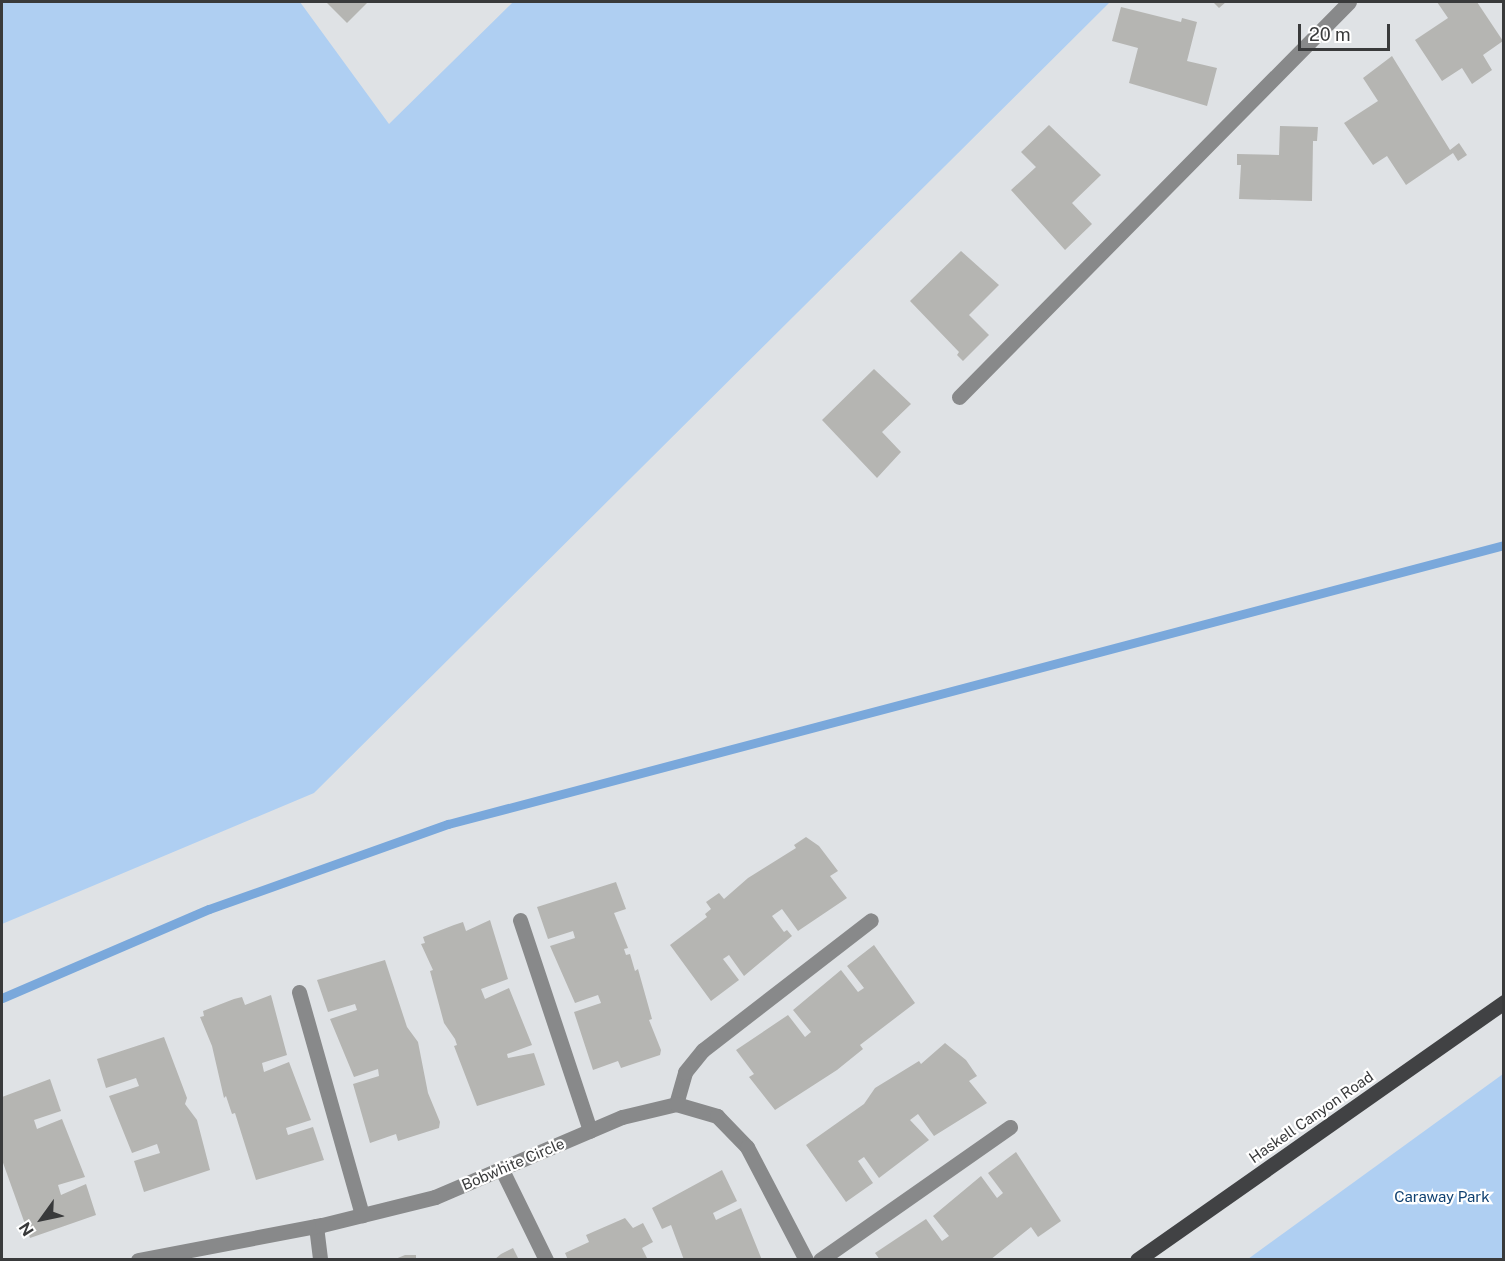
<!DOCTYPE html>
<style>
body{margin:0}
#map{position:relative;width:1505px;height:1261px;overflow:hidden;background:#dfe2e5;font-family:"Public Sans",sans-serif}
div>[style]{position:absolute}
.green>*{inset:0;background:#afcff2}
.stream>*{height:9px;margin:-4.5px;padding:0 4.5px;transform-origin:4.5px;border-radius:4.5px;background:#7aa8db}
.building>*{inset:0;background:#b5b5b2}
.minor>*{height:15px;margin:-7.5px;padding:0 7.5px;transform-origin:7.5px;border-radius:7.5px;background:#88898a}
.major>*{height:15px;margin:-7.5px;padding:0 7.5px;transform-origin:7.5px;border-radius:7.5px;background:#414244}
span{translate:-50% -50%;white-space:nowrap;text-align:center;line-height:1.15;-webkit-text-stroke:4.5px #fff;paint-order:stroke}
.street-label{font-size:15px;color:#393a3b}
.park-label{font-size:15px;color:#104171}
.frame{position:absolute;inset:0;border:3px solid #393a3b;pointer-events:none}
.north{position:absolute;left:12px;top:1189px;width:60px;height:60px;-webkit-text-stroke:4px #fff;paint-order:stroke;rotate:237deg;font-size:16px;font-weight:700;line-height:24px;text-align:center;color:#393a3b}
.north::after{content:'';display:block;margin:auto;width:21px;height:27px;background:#393a3b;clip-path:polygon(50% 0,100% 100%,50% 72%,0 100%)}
.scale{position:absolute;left:1298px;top:24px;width:92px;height:27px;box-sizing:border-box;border:3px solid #393a3b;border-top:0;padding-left:8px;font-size:18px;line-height:21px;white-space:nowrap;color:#393a3b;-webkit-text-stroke:4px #fff;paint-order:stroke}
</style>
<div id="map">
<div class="green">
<i style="clip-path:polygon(2px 2px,300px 2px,389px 124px,513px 2px,1110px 2px,314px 793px,2px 924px)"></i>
<i style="clip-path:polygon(1503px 1074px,1503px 1259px,1248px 1259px)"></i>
</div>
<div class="stream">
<i style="left:2px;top:998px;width:225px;rotate:-23.3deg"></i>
<i style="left:209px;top:909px;width:254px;rotate:-19.6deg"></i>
<i style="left:448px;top:824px;width:1092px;rotate:-14.8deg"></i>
</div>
<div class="building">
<i style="clip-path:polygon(326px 2px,368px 2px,347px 23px)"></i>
<i style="clip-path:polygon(1213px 2px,1226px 2px,1219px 8px)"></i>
<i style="clip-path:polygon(1437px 2px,1477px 2px,1503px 41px,1483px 55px,1492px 70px,1472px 84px,1462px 68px,1442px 81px,1415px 40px,1448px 18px)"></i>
<i style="clip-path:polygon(1121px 7px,1181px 22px,1182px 18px,1197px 22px,1187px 61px,1217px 68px,1207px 106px,1129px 83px,1138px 48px,1112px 41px)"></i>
<i style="clip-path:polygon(1392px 56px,1450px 150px,1459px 143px,1467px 155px,1458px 161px,1453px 153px,1406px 185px,1387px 156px,1373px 165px,1344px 123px,1378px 101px,1363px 78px)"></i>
<i style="clip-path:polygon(1049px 125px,1101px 175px,1072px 203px,1092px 224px,1065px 250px,1011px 190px,1036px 167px,1021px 152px)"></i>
<i style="clip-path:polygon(1280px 126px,1318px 127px,1317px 141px,1313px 141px,1312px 201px,1239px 199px,1241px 165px,1237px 165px,1237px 154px,1279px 155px)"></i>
<i style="clip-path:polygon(961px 251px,999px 285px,969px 315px,989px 335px,963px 361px,957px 355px,959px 352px,910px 301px)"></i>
<i style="clip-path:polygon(874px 369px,911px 404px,882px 432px,901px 452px,877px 478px,822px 420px)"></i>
<i style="clip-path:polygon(806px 837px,819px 846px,838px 871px,830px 876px,847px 898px,798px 931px,782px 909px,772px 916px,784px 932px,787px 930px,792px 936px,744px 976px,729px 955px,723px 959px,739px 980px,711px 1001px,670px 945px,707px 917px,705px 914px,711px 909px,706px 902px,719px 893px,724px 899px,748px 878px,796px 848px,794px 845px)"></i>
<i style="clip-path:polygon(616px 882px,626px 909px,614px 913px,628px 948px,624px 949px,626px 955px,630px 954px,635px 971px,638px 969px,652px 1019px,649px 1020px,661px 1050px,660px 1055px,621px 1068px,618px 1061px,593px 1070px,574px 1012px,601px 1003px,598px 995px,575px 1003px,550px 946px,575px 938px,573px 931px,548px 939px,537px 907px)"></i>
<i style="clip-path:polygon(490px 920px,508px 979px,481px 989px,485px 999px,509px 988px,532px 1045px,507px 1054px,508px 1058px,534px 1053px,545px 1085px,477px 1106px,454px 1046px,457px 1045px,455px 1039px,444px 1023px,430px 971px,433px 970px,421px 944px,425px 943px,423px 937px,454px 925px,463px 922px,466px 931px)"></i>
<i style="clip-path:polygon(874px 945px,915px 1003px,860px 1045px,863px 1049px,837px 1070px,775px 1110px,749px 1077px,754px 1074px,736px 1050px,788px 1015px,805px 1037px,811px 1032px,793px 1010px,841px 970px,858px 992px,864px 988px,847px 966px)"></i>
<i style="clip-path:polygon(385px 960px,407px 1027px,418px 1042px,428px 1093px,440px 1122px,439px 1128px,398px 1141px,396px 1134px,370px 1143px,353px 1084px,379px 1076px,378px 1069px,354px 1077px,330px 1019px,357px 1010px,355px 1004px,328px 1012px,317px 980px)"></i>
<i style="clip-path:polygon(271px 995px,287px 1055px,262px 1063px,264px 1072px,289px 1062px,311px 1120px,286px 1128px,288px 1135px,313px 1127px,324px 1160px,256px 1180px,235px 1113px,232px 1114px,226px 1096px,224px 1098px,212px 1046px,200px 1017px,204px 1016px,203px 1011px,234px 999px,242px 997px,245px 1005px)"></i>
<i style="clip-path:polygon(164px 1037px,187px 1098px,185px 1104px,197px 1120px,210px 1170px,144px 1192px,134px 1161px,160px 1153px,157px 1144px,132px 1153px,109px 1096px,139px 1086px,136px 1078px,106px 1088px,97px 1059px)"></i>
<i style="clip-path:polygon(945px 1043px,966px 1060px,977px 1076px,969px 1081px,987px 1103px,934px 1136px,918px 1114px,910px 1120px,929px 1140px,879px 1178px,864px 1157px,858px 1161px,873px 1183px,846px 1202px,806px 1145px,864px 1104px,875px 1088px,919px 1061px,921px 1064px)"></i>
<i style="clip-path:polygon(50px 1079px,61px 1111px,34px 1120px,37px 1129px,62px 1119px,85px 1177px,58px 1185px,61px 1195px,86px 1184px,96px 1215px,30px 1238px,2px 1160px,2px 1097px)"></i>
<i style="clip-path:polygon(1016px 1152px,1061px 1221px,1038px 1237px,1031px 1227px,990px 1260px,880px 1260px,875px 1253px,926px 1219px,942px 1241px,949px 1236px,933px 1216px,981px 1176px,997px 1198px,1003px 1193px,988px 1173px)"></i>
<i style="clip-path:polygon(722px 1170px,737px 1201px,713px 1213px,716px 1220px,741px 1208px,762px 1260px,684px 1260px,671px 1225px,662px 1229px,652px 1208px)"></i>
<i style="clip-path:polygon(625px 1218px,633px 1228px,643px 1223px,653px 1242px,642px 1248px,648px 1260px,568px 1260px,565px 1253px,589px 1242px,586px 1235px)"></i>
<i style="clip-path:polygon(513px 1248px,519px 1260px,494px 1260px,501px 1254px)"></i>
<i style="clip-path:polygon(416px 1255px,416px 1260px,393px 1260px,405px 1255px)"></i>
</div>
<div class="minor">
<i style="left:959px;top:397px;width:555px;rotate:-45.36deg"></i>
<i style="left:520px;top:920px;width:222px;rotate:71.6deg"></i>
<i style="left:299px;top:992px;width:232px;rotate:74.2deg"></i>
<i style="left:676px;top:1104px;width:33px;rotate:-74deg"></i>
<i style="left:685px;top:1072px;width:28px;rotate:-51deg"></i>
<i style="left:703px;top:1050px;width:212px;rotate:-37.7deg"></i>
<i style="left:502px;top:1170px;width:100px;rotate:63.9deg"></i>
<i style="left:316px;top:1226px;width:34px;rotate:83deg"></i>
<i style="left:138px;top:1260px;width:187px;rotate:-10.8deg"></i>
<i style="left:322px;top:1225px;width:116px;rotate:-13.9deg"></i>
<i style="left:435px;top:1197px;width:203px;rotate:-23.2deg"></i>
<i style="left:622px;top:1117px;width:56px;rotate:-13.5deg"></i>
<i style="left:676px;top:1104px;width:43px;rotate:16.3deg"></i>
<i style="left:717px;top:1116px;width:43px;rotate:45.9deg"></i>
<i style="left:747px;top:1147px;width:127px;rotate:62.4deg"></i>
<i style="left:820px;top:1260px;width:232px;rotate:-35deg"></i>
</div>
<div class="major">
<i style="left:1137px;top:1260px;width:449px;rotate:-35.1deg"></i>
</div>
<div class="street-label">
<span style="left:1311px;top:1117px;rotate:-35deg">Haskell Canyon Road</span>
<span style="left:513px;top:1164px;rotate:-23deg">Bobwhite Circle</span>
</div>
<div class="park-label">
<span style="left:1442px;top:1197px">Caraway Park</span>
</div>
<div class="frame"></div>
<div class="north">N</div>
<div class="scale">20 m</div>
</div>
